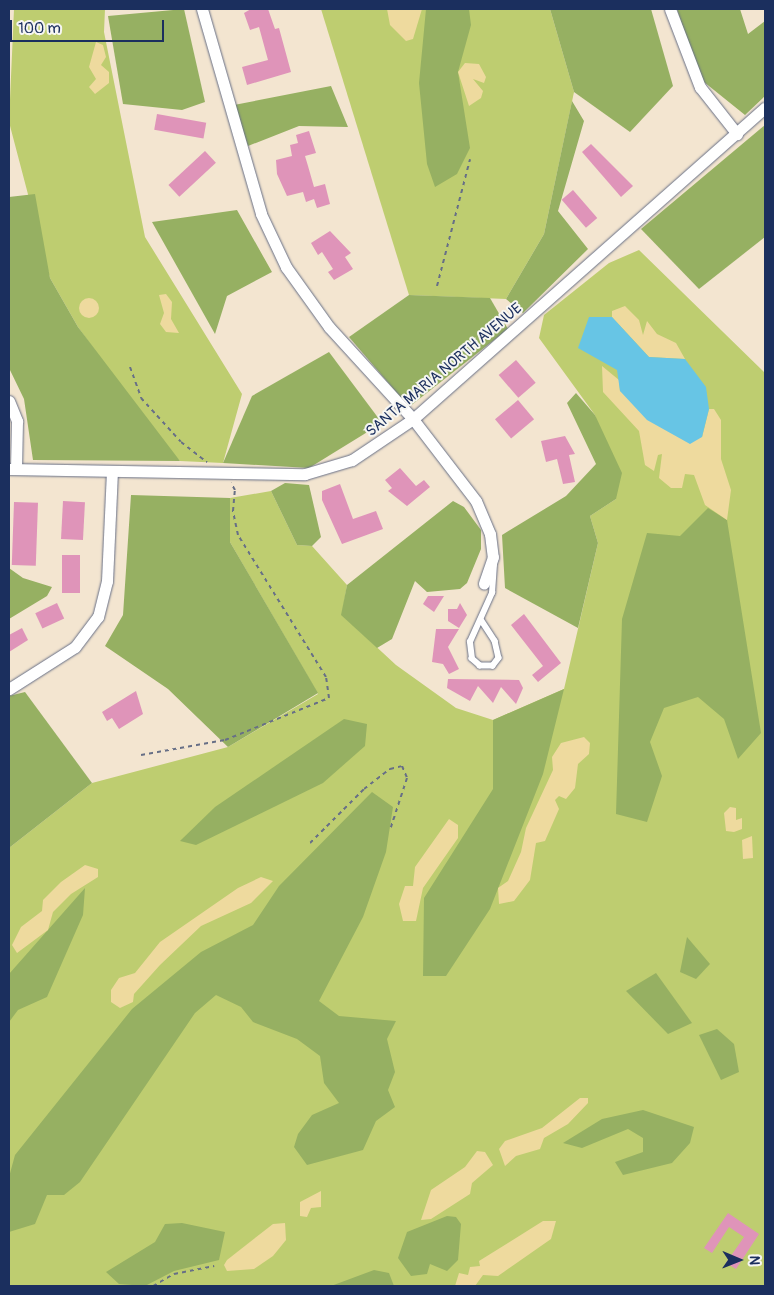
<!DOCTYPE html>
<style>
body{margin:0}
#map{position:relative;width:774px;height:1295px;overflow:hidden;background:#f3e5d0;font-family:Pangolin,sans-serif}
div>[style]{position:absolute}
.green>*{inset:0;background:#becd70}
.forest>*{inset:0;background:#96b062}
.sand>*{inset:0;background:#eeda9e}
.round{border-radius:50%}
.water>*{inset:0;background:#67c5e5}
.building>*{inset:0;background:#df94b9;transform-origin:0 0}
.path>*{height:2px;margin-top:-1px;transform-origin:0;background:repeating-linear-gradient(90deg,#676f86 0 4px,transparent 0 8px)}
.roads{filter:drop-shadow(0 0 1px #676f86) drop-shadow(0 0 1px #676f86)}
.service>*{height:5.5px;margin:-2.75px;padding:0 2.75px;transform-origin:2.75px;border-radius:2.75px;background:#fff}
.minor>*{height:11px;margin:-5.5px;padding:0 5.5px;transform-origin:5.5px;border-radius:5.5px;background:#fff}
span{translate:-50% -50%;white-space:nowrap;text-align:center;line-height:1.15;-webkit-text-stroke:4px #f6f6f2;paint-order:stroke}
.street-label{font-size:15px;color:#1b2f5e}
.frame{position:absolute;inset:0;border:10px solid #1b2f5e;pointer-events:none}
.north{position:absolute;left:714px;top:1235px;width:50px;height:50px;-webkit-text-stroke:4px #f6f6f2;paint-order:stroke;rotate:91deg;font-size:14px;font-weight:700;line-height:20px;text-align:center;color:#1b2f5e}
.north::after{content:'';display:block;margin:auto;width:18px;height:22px;background:#1b2f5e;clip-path:polygon(50% 0,100% 100%,50% 72%,0 100%)}
.scale{position:absolute;left:10px;top:20px;width:154px;height:22px;box-sizing:border-box;border:2px solid #1b2f5e;border-top:0;padding-left:6px;font-size:15px;line-height:18px;white-space:nowrap;color:#1b2f5e;-webkit-text-stroke:4px #f6f6f2;paint-order:stroke}
</style>
<div id="map">
<div class="green">
<i style="clip-path:polygon(14px 9px,105px 9px,104px 32px,145px 237px,242px 394px,223px 463px,180px 461px,161px 442px,78px 327px,50px 278px,9px 122px)"></i>
<i style="clip-path:polygon(321px 9px,550px 9px,574px 92px,544px 234px,506px 299px,409px 295px)"></i>
<i style="clip-path:polygon(639px 250px,765px 373px,765px 1286px,9px 1286px,9px 848px,92px 783px,228px 747px,318px 694px,230px 542px,230px 498px,271px 491px,297px 545px,312px 546px,347px 585px,342px 615px,396px 665px,456px 708px,493px 720px,564px 689px,598px 543px,590px 516px,616px 499px,595px 415px,539px 338px,544px 315px,609px 263px)"></i>
</div>
<div class="forest">
<i style="clip-path:polygon(184px 9px,205px 102px,182px 110px,123px 104px,108px 16px)"></i>
<i style="clip-path:polygon(426px 9px,469px 9px,471px 25px,458px 72px,470px 148px,457px 174px,435px 187px,427px 164px,419px 83px)"></i>
<i style="clip-path:polygon(550px 9px,651px 9px,673px 86px,630px 132px,574px 92px)"></i>
<i style="clip-path:polygon(677px 9px,740px 9px,748px 34px,765px 21px,765px 96px,745px 115px,699px 78px)"></i>
<i style="clip-path:polygon(331px 86px,348px 127px,299px 126px,248px 146px,234px 105px)"></i>
<i style="clip-path:polygon(572px 101px,584px 121px,558px 211px,588px 249px,523px 313px,506px 299px,544px 234px)"></i>
<i style="clip-path:polygon(765px 125px,765px 237px,699px 289px,641px 229px)"></i>
<i style="clip-path:polygon(35px 194px,50px 278px,78px 327px,180px 461px,33px 460px,24px 399px,9px 368px,9px 197px)"></i>
<i style="clip-path:polygon(237px 210px,272px 272px,227px 296px,215px 334px,152px 222px)"></i>
<i style="clip-path:polygon(409px 295px,490px 298px,508px 329px,409px 407px,349px 337px)"></i>
<i style="clip-path:polygon(329px 352px,382px 423px,309px 468px,223px 463px,252px 396px)"></i>
<i style="clip-path:polygon(576px 393px,595px 415px,622px 473px,616px 499px,590px 516px,598px 543px,578px 628px,505px 588px,502px 535px,566px 496px,596px 464px,567px 403px)"></i>
<i style="clip-path:polygon(285px 483px,309px 485px,321px 537px,312px 546px,297px 545px,271px 491px)"></i>
<i style="clip-path:polygon(131px 495px,230px 498px,230px 542px,318px 693px,228px 747px,168px 689px,105px 646px,123px 615px)"></i>
<i style="clip-path:polygon(453px 501px,464px 507px,481px 530px,481px 549px,467px 583px,460px 589px,427px 592px,415px 581px,392px 639px,377px 648px,341px 615px,347px 585px)"></i>
<i style="clip-path:polygon(708px 508px,727px 520px,761px 733px,738px 759px,724px 719px,698px 697px,664px 708px,650px 742px,662px 776px,647px 822px,616px 814px,622px 619px,647px 533px,680px 536px)"></i>
<i style="clip-path:polygon(9px 568px,23px 578px,52px 587px,47px 596px,9px 619px)"></i>
<i style="clip-path:polygon(564px 689px,543px 774px,490px 909px,446px 976px,423px 976px,424px 898px,493px 789px,493px 720px)"></i>
<i style="clip-path:polygon(25px 692px,92px 783px,9px 848px,9px 696px)"></i>
<i style="clip-path:polygon(344px 719px,367px 724px,365px 746px,323px 783px,196px 845px,180px 841px,215px 807px)"></i>
<i style="clip-path:polygon(372px 792px,393px 807px,386px 852px,363px 917px,319px 1001px,339px 1016px,396px 1021px,387px 1039px,395px 1072px,388px 1090px,395px 1107px,376px 1121px,363px 1150px,307px 1165px,294px 1147px,298px 1134px,312px 1115px,339px 1103px,324px 1083px,320px 1056px,297px 1039px,253px 1022px,241px 1007px,216px 995px,195px 1013px,80px 1182px,64px 1195px,47px 1195px,35px 1224px,9px 1232px,9px 1177px,15px 1155px,132px 1009px,201px 952px,253px 925px,279px 886px)"></i>
<i style="clip-path:polygon(85px 888px,83px 915px,47px 997px,18px 1010px,9px 1022px,9px 974px)"></i>
<i style="clip-path:polygon(687px 937px,710px 964px,696px 979px,680px 972px)"></i>
<i style="clip-path:polygon(656px 973px,692px 1023px,668px 1034px,626px 991px)"></i>
<i style="clip-path:polygon(717px 1029px,734px 1044px,739px 1072px,721px 1080px,699px 1035px)"></i>
<i style="clip-path:polygon(643px 1110px,694px 1127px,690px 1143px,672px 1163px,623px 1175px,615px 1162px,643px 1152px,643px 1138px,628px 1129px,582px 1148px,563px 1143px,602px 1119px)"></i>
<i style="clip-path:polygon(447px 1216px,456px 1217px,461px 1224px,458px 1260px,447px 1271px,430px 1264px,427px 1274px,411px 1276px,398px 1258px,407px 1232px)"></i>
<i style="clip-path:polygon(182px 1223px,225px 1232px,219px 1260px,174px 1271px,145px 1286px,119px 1284px,106px 1272px,155px 1242px,165px 1224px)"></i>
<i style="clip-path:polygon(374px 1270px,389px 1273px,394px 1286px,331px 1286px)"></i>
</div>
<div class="sand">
<i style="clip-path:polygon(387px 9px,422px 9px,413px 39px,406px 41px,390px 25px)"></i>
<i style="clip-path:polygon(96px 42px,103px 45px,106px 57px,101px 65px,109px 72px,109px 83px,95px 94px,89px 87px,96px 79px,89px 67px)"></i>
<i style="clip-path:polygon(465px 63px,479px 64px,486px 77px,484px 83px,473px 79px,483px 91px,481px 98px,469px 106px,458px 72px)"></i>
<i style="clip-path:polygon(166px 294px,172px 302px,171px 319px,179px 333px,166px 332px,160px 324px,164px 313px,159px 295px)"></i>
<i class="round" style="left:79px;top:298px;width:20px;height:20px"></i>
<i style="clip-path:polygon(625px 306px,639px 320px,643px 335px,647px 321px,657px 334px,676px 343px,685px 359px,649px 357px,612px 317px,612px 311px)"></i>
<i style="clip-path:polygon(602px 366px,619px 380px,620px 391px,702px 437px,709px 409px,714px 409px,721px 420px,721px 459px,731px 490px,727px 520px,705px 505px,694px 475px,685px 474px,682px 488px,671px 488px,659px 478px,662px 454px,658px 455px,654px 471px,645px 465px,639px 431px,603px 392px)"></i>
<i style="clip-path:polygon(584px 737px,590px 743px,589px 754px,578px 764px,575px 788px,566px 799px,559px 796px,555px 800px,559px 809px,545px 841px,536px 843px,530px 880px,514px 901px,499px 904px,498px 888px,508px 881px,521px 852px,526px 828px,553px 770px,552px 757px,561px 743px)"></i>
<i style="clip-path:polygon(730px 807px,736px 808px,736px 820px,742px 818px,742px 829px,734px 832px,726px 831px,724px 813px)"></i>
<i style="clip-path:polygon(449px 819px,458px 825px,458px 838px,423px 888px,416px 921px,403px 921px,399px 904px,405px 886px,413px 886px,415px 867px)"></i>
<i style="clip-path:polygon(752px 836px,753px 858px,743px 859px,742px 840px)"></i>
<i style="clip-path:polygon(85px 865px,98px 869px,98px 877px,71px 894px,53px 912px,48px 930px,17px 953px,12px 945px,21px 927px,42px 911px,43px 900px,61px 882px)"></i>
<i style="clip-path:polygon(261px 877px,273px 881px,251px 903px,201px 926px,160px 965px,134px 994px,133px 1002px,120px 1008px,111px 1002px,111px 990px,119px 978px,135px 973px,160px 942px,238px 888px)"></i>
<i style="clip-path:polygon(580px 1098px,588px 1098px,588px 1103px,568px 1124px,544px 1138px,540px 1149px,516px 1156px,505px 1166px,499px 1149px,505px 1141px,542px 1128px)"></i>
<i style="clip-path:polygon(477px 1151px,485px 1152px,493px 1165px,472px 1183px,470px 1194px,431px 1219px,421px 1220px,431px 1190px,465px 1167px)"></i>
<i style="clip-path:polygon(321px 1191px,321px 1207px,311px 1208px,307px 1217px,300px 1216px,300px 1202px)"></i>
<i style="clip-path:polygon(543px 1221px,556px 1221px,551px 1239px,498px 1276px,483px 1275px,475px 1286px,455px 1286px,459px 1273px,468px 1275px,470px 1267px,480px 1266px,479px 1261px)"></i>
<i style="clip-path:polygon(285px 1223px,286px 1240px,273px 1256px,254px 1269px,227px 1271px,224px 1265px,227px 1260px,273px 1224px)"></i>
</div>
<div class="water">
<i style="clip-path:polygon(589px 317px,612px 317px,649px 357px,685px 359px,706px 387px,709px 409px,702px 437px,690px 444px,647px 420px,620px 391px,617px 370px,578px 348px)"></i>
</div>
<div class="building">
<i style="clip-path:polygon(251px 9px,268px 9px,275px 29px,279px 28px,291px 72px,247px 85px,242px 67px,268px 60px,259px 27px,250px 30px,244px 13px)"></i>
<i style="left:157px;top:114px;width:50px;height:16px;rotate:10deg"></i>
<i style="clip-path:polygon(309px 131px,316px 153px,305px 156px,308px 166px,314px 187px,325px 184px,330px 204px,317px 208px,314px 199px,306px 202px,303px 192px,287px 196px,277px 174px,276px 160px,292px 156px,290px 145px,298px 143px,296px 135px)"></i>
<i style="clip-path:polygon(591px 144px,633px 186px,621px 197px,582px 152px)"></i>
<i style="left:205px;top:151px;width:16px;height:50px;rotate:47deg"></i>
<i style="left:573px;top:190px;width:37px;height:15px;rotate:49deg"></i>
<i style="clip-path:polygon(330px 231px,351px 253px,345px 257px,353px 269px,334px 280px,328px 272px,333px 269px,322px 252px,318px 255px,311px 243px)"></i>
<i style="left:516px;top:360px;width:30px;height:23px;rotate:49deg"></i>
<i style="left:518px;top:400px;width:25px;height:30px;rotate:50deg"></i>
<i style="clip-path:polygon(565px 436px,575px 454px,569px 455px,575px 482px,563px 484px,557px 459px,546px 462px,541px 441px)"></i>
<i style="clip-path:polygon(400px 468px,416px 486px,424px 480px,430px 487px,407px 506px,388px 491px,392px 488px,385px 480px)"></i>
<i style="clip-path:polygon(340px 484px,353px 519px,376px 511px,383px 529px,342px 544px,322px 500px,322px 491px)"></i>
<i style="left:63px;top:501px;width:22px;height:38px;rotate:3deg"></i>
<i style="left:14px;top:502px;width:24px;height:63px;rotate:2deg"></i>
<i style="left:62px;top:555px;width:18px;height:38px"></i>
<i style="clip-path:polygon(428px 596px,444px 596px,434px 612px,423px 604px)"></i>
<i style="left:57px;top:603px;width:17px;height:24px;rotate:65deg"></i>
<i style="clip-path:polygon(460px 603px,467px 615px,459px 628px,448px 621px,448px 609px,457px 609px)"></i>
<i style="clip-path:polygon(524px 614px,561px 663px,538px 682px,532px 675px,543px 666px,511px 625px)"></i>
<i style="clip-path:polygon(22px 628px,28px 640px,9px 652px,9px 635px)"></i>
<i style="clip-path:polygon(436px 629px,459px 629px,448px 647px,459px 669px,449px 674px,443px 664px,432px 662px)"></i>
<i style="clip-path:polygon(448px 679px,519px 680px,523px 688px,516px 704px,501px 687px,493px 703px,478px 686px,470px 701px,447px 688px)"></i>
<i style="clip-path:polygon(136px 691px,143px 714px,119px 729px,112px 718px,107px 721px,102px 712px)"></i>
<i style="clip-path:polygon(728px 1213px,759px 1234px,736px 1269px,726px 1263px,744px 1237px,729px 1227px,712px 1253px,704px 1248px)"></i>
</div>
<div class="path">
<i style="left:437px;top:286px;width:131px;rotate:-75.4deg"></i>
<i style="left:130px;top:367px;width:33px;rotate:70deg"></i>
<i style="left:141px;top:398px;width:59px;rotate:47.7deg"></i>
<i style="left:181px;top:442px;width:33px;rotate:38deg"></i>
<i style="left:141px;top:755px;width:85px;rotate:-10.1deg"></i>
<i style="left:225px;top:740px;width:112px;rotate:-22deg"></i>
<i style="left:329px;top:698px;width:21px;rotate:-98deg"></i>
<i style="left:326px;top:677px;width:167px;rotate:-121.8deg"></i>
<i style="left:238px;top:535px;width:25px;rotate:-102deg"></i>
<i style="left:233px;top:511px;width:21px;rotate:-85deg"></i>
<i style="left:235px;top:490px;width:8px;rotate:-120deg"></i>
<i style="left:310px;top:843px;width:76px;rotate:-45deg"></i>
<i style="left:364px;top:789px;width:33px;rotate:-38deg"></i>
<i style="left:390px;top:769px;width:12px;rotate:-14deg"></i>
<i style="left:402px;top:766px;width:13px;rotate:67deg"></i>
<i style="left:407px;top:778px;width:52px;rotate:108.1deg"></i>
<i style="left:153px;top:1286px;width:24px;rotate:-30deg"></i>
<i style="left:174px;top:1274px;width:41px;rotate:-11.3deg"></i>
</div>
<div class="roads">
<div class="service">
<i style="left:482px;top:621px;width:24px;rotate:57deg"></i>
<i style="left:495px;top:641px;width:17px;rotate:77deg"></i>
<i style="left:499px;top:658px;width:10px;rotate:127deg"></i>
<i style="left:493px;top:666px;width:13px;rotate:180deg"></i>
<i style="left:480px;top:666px;width:11px;rotate:-139deg"></i>
<i style="left:472px;top:659px;width:17px;rotate:-97deg"></i>
<i style="left:470px;top:642px;width:54px;rotate:-65.8deg"></i>
<i style="left:492px;top:593px;width:31px;rotate:-86deg"></i>
</div>
<div class="minor">
<i style="left:202px;top:9px;width:213px;rotate:73.9deg"></i>
<i style="left:261px;top:214px;width:59px;rotate:64.7deg"></i>
<i style="left:286px;top:267px;width:74px;rotate:54.4deg"></i>
<i style="left:329px;top:327px;width:125px;rotate:47.6deg"></i>
<i style="left:413px;top:419px;width:103px;rotate:52.5deg"></i>
<i style="left:476px;top:501px;width:36px;rotate:67deg"></i>
<i style="left:490px;top:534px;width:23px;rotate:83deg"></i>
<i style="left:493px;top:557px;width:28px;rotate:109deg"></i>
<i style="left:670px;top:9px;width:84px;rotate:69deg"></i>
<i style="left:700px;top:87px;width:60px;rotate:51.8deg"></i>
<i style="left:9px;top:401px;width:22px;rotate:68deg"></i>
<i style="left:17px;top:421px;width:48px;rotate:91.2deg"></i>
<i style="left:9px;top:469px;width:296px;rotate:1deg"></i>
<i style="left:305px;top:474px;width:49px;rotate:-16.6deg"></i>
<i style="left:352px;top:460px;width:73px;rotate:-33.9deg"></i>
<i style="left:413px;top:419px;width:470px;rotate:-41.5deg"></i>
<i style="left:9px;top:689px;width:78px;rotate:-32.5deg"></i>
<i style="left:75px;top:647px;width:38px;rotate:-53deg"></i>
<i style="left:98px;top:617px;width:37px;rotate:-76deg"></i>
<i style="left:107px;top:581px;width:109px;rotate:-87.4deg"></i>
</div>
</div>
<div class="street-label">
<span style="left:444px;top:370px;rotate:-40deg">SANTA MARIA NORTH AVENUE</span>
</div>
<div class="frame"></div>
<div class="north">N</div>
<div class="scale">100 m</div>
</div>
